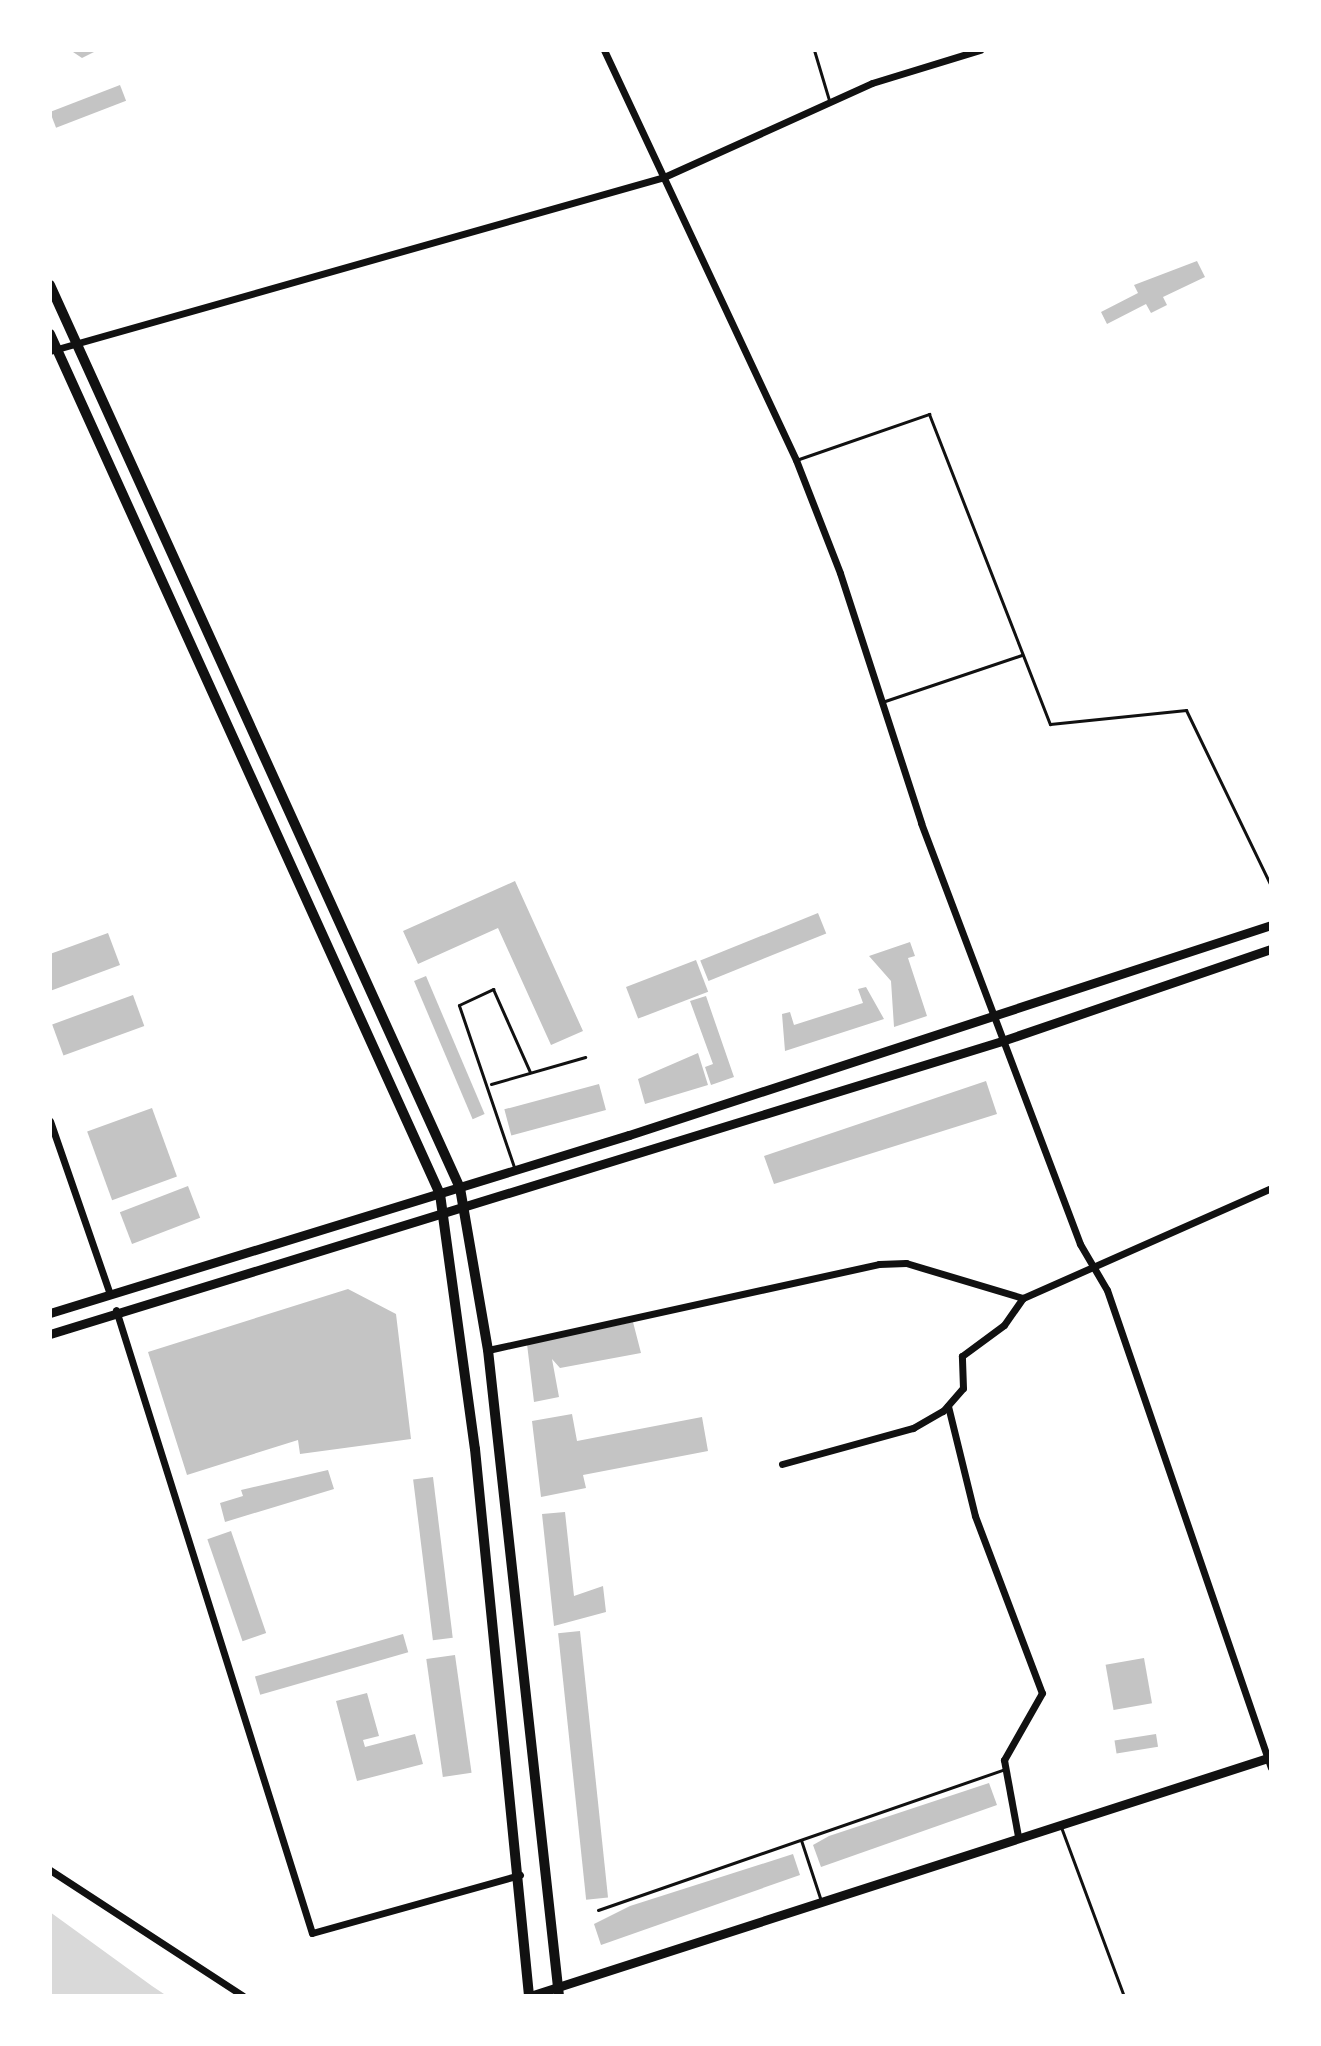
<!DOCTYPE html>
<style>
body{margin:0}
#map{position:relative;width:1321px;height:2046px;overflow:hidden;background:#fff;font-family:Manrope,sans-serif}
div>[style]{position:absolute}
.water>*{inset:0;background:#d9d9d9}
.building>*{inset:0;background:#c4c4c4;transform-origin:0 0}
.service>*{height:3px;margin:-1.5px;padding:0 1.5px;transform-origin:1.5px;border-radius:1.5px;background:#111}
.minor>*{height:7px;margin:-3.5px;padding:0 3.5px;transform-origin:3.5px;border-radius:3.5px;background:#111}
.tertiary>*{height:9px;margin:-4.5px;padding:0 4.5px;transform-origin:4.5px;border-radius:4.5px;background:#111}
.secondary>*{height:10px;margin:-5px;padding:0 5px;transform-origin:5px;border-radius:5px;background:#111}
span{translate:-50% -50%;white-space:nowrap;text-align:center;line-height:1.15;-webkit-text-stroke:6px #fff;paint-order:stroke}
.frame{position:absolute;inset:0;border:52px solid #fff;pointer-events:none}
</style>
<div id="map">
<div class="water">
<i style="clip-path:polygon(50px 1912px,152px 1986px,167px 1996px,50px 1996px)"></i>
</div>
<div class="building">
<i style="clip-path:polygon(70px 50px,98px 50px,82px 58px)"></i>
<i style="left:120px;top:85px;width:17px;height:75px;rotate:69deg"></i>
<i style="clip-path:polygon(1197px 261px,1205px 277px,1163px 297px,1167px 305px,1151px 313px,1146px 304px,1107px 324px,1101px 312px,1138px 293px,1134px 285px)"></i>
<i style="clip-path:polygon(515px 881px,583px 1031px,551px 1045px,498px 928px,418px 964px,403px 931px)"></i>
<i style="left:818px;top:913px;width:22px;height:127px;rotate:68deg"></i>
<i style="clip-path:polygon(108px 933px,120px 965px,50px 991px,50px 954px)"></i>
<i style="clip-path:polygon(910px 942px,915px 956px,908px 958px,927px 1016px,894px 1027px,891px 981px,869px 956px)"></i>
<i style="left:696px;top:960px;width:34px;height:75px;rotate:69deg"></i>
<i style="left:426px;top:976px;width:150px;height:13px;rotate:67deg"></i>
<i style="clip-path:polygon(866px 987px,884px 1019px,785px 1051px,782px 1014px,790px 1012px,794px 1025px,863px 1003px,858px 989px)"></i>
<i style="left:133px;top:995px;width:33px;height:86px;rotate:70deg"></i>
<i style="clip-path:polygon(706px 996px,734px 1077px,711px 1085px,705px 1067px,713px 1064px,690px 1001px)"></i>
<i style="clip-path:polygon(698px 1053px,708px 1085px,645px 1104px,638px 1079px)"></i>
<i style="clip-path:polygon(986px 1081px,997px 1114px,774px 1184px,764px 1156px)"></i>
<i style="left:599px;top:1084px;width:27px;height:98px;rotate:75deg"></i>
<i style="left:152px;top:1108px;width:73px;height:69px;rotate:70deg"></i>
<i style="left:188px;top:1186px;width:34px;height:73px;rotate:69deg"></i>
<i style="clip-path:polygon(348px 1289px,396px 1314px,411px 1439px,300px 1454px,298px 1440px,187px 1475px,148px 1352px)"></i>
<i style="clip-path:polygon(633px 1322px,641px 1353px,560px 1368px,552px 1359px,559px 1397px,534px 1402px,527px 1344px)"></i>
<i style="clip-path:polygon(572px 1414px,577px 1441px,702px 1417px,708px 1451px,583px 1475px,586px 1488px,541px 1497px,532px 1421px)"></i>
<i style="clip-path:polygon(328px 1470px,334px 1489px,225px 1522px,220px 1503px,243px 1496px,241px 1490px)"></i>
<i style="left:433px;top:1477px;width:162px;height:20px;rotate:83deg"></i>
<i style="clip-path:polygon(565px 1512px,574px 1596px,603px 1586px,606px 1612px,554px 1626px,542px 1514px)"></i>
<i style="left:231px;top:1531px;width:108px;height:25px;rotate:71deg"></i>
<i style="left:580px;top:1631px;width:268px;height:22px;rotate:84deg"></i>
<i style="left:403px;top:1634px;width:19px;height:154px;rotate:74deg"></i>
<i style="left:455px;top:1655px;width:119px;height:29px;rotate:82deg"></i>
<i style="left:1144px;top:1658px;width:46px;height:39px;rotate:80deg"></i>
<i style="clip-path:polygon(367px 1693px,379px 1736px,363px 1740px,365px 1747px,415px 1734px,423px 1764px,357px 1781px,336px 1701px)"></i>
<i style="left:1156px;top:1734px;width:13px;height:42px;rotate:81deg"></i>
<i style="clip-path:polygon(989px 1783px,997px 1805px,821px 1867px,813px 1845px,829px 1836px)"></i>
<i style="clip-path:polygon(793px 1854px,800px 1875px,601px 1945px,594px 1924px,630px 1906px)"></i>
</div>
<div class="service">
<i style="left:814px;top:50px;width:52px;rotate:73.3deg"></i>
<i style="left:799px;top:459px;width:138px;rotate:-19.1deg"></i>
<i style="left:929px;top:414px;width:333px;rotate:68.7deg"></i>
<i style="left:1050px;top:724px;width:137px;rotate:-5.9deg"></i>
<i style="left:1186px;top:710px;width:195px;rotate:64.2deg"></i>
<i style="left:882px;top:702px;width:148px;rotate:-18.6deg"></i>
<i style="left:491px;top:1084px;width:98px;rotate:-16deg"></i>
<i style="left:514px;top:1167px;width:171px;rotate:-108.8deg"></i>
<i style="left:459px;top:1005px;width:38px;rotate:-25deg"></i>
<i style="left:493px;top:989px;width:91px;rotate:66deg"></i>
<i style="left:1061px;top:1827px;width:180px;rotate:69.6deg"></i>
<i style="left:801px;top:1840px;width:64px;rotate:71.8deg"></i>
<i style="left:598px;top:1910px;width:429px;rotate:-19.1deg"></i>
</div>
<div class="minor">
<i style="left:604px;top:50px;width:453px;rotate:64.9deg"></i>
<i style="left:796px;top:460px;width:121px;rotate:68.7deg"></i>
<i style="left:840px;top:573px;width:263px;rotate:72deg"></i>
<i style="left:921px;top:823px;width:450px;rotate:69.3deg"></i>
<i style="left:1080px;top:1244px;width:53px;rotate:59.6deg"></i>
<i style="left:1107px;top:1290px;width:505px;rotate:71.06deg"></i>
<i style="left:50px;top:351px;width:638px;rotate:-15.82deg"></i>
<i style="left:664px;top:177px;width:228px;rotate:-24.3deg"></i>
<i style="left:872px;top:83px;width:113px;rotate:-17deg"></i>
<i style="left:50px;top:1121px;width:180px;rotate:70.9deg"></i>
<i style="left:116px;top:1310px;width:653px;rotate:72.54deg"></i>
<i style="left:312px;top:1933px;width:216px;rotate:-15.6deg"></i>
<i style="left:488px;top:1350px;width:400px;rotate:-12.4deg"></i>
<i style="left:879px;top:1264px;width:27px;rotate:-2deg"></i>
<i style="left:906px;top:1263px;width:122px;rotate:16.7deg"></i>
<i style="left:1023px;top:1298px;width:271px;rotate:-23.9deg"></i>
<i style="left:948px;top:1406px;width:113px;rotate:76.2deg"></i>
<i style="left:975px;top:1516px;width:189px;rotate:69.3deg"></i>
<i style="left:1042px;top:1693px;width:77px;rotate:119.6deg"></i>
<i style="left:1004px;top:1760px;width:77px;rotate:79.6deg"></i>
<i style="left:782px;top:1464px;width:136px;rotate:-15.4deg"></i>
<i style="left:913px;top:1428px;width:34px;rotate:-30deg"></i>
<i style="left:943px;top:1411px;width:30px;rotate:-49deg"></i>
<i style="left:963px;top:1388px;width:32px;rotate:-92deg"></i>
<i style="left:962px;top:1356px;width:52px;rotate:-36.4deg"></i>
<i style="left:1004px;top:1325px;width:33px;rotate:-55deg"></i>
<i style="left:50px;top:1870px;width:230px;rotate:33.1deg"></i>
</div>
<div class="tertiary">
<i style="left:50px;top:1313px;width:606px;rotate:-17.09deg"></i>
<i style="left:629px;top:1135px;width:675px;rotate:-18.11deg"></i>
<i style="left:50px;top:1334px;width:996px;rotate:-17.11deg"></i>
<i style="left:1002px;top:1041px;width:284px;rotate:-18.9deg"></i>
<i style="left:530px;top:1996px;width:779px;rotate:-17.88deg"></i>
</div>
<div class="secondary">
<i style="left:50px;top:285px;width:992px;rotate:65.58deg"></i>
<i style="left:460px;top:1188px;width:164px;rotate:80.2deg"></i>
<i style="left:488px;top:1350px;width:650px;rotate:83.73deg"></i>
<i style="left:50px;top:334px;width:944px;rotate:65.61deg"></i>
<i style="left:440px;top:1194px;width:257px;rotate:82.2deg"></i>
<i style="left:475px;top:1449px;width:550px;rotate:84.36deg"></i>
</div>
<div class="frame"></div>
</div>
